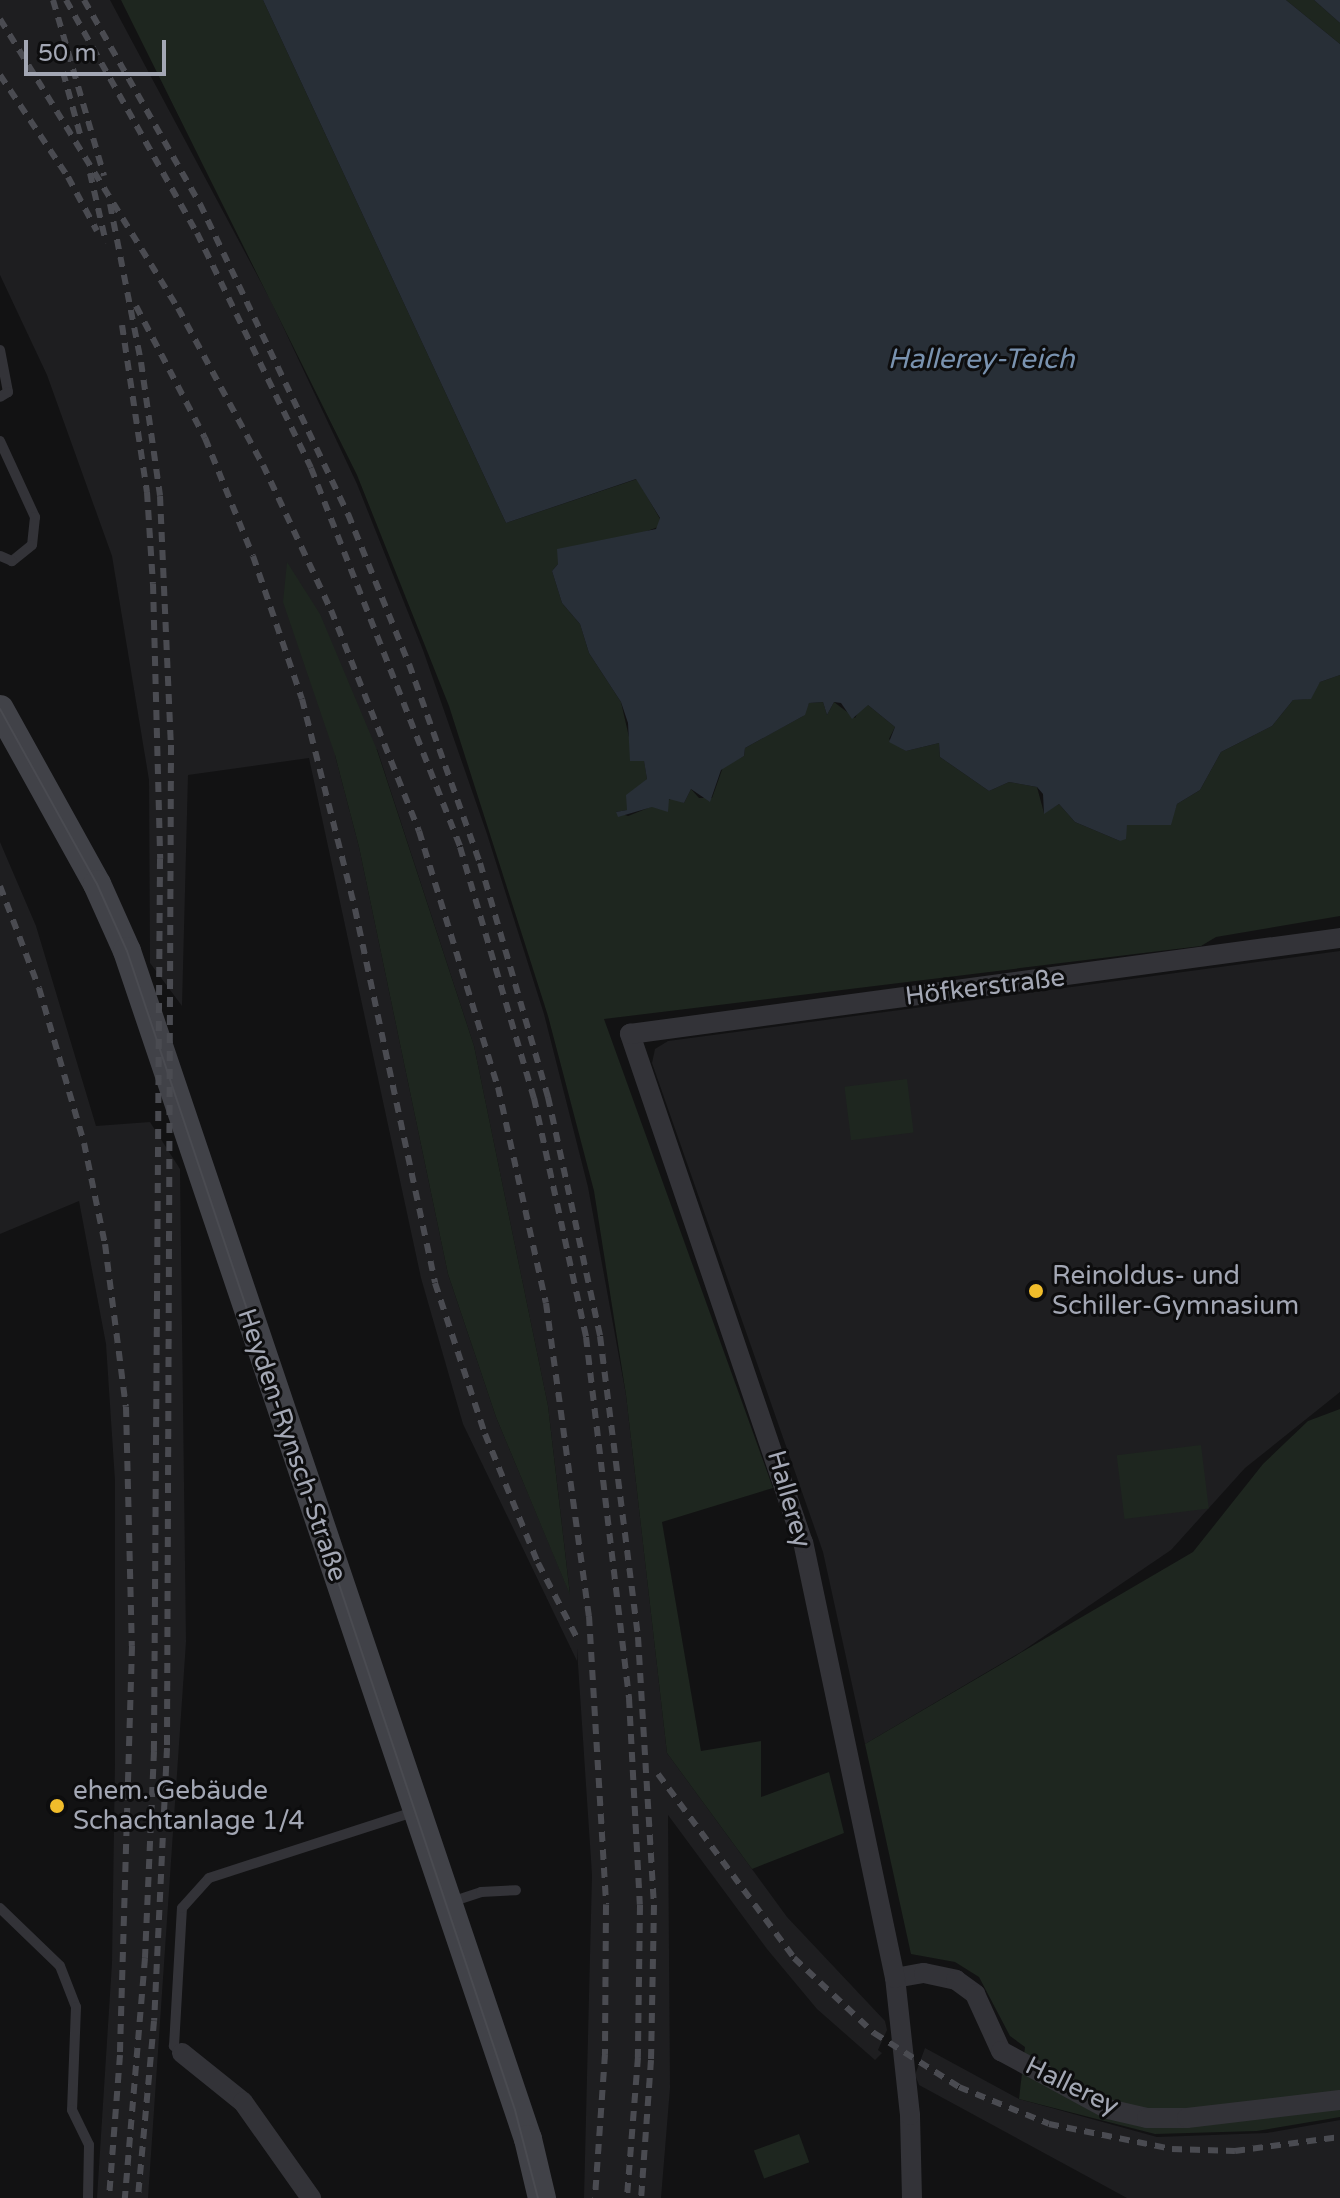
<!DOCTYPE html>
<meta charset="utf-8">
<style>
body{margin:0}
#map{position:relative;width:1340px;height:2198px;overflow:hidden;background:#121213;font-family:"Varela Round",sans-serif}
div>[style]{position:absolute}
.built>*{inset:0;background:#1e1e20}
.green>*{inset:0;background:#1e261f;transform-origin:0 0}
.water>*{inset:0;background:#282f37}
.lane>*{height:10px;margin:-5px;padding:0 5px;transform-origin:5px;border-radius:5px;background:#333338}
.street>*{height:20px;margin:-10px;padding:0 10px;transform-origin:10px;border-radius:10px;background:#333338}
.secondary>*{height:28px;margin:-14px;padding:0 14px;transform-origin:14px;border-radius:14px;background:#414248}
.tram>*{height:2px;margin:-1px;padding:0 1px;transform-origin:1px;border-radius:1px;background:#4a4b51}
.rail>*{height:6px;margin-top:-3px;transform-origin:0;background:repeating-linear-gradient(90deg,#4a4b51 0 10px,transparent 0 18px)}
.dots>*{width:22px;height:22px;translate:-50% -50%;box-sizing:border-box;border:4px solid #0d0d0e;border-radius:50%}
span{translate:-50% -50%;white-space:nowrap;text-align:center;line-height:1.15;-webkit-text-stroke:6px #0d0d0e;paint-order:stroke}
.street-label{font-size:26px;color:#a3a7b4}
.poi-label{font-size:26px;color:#a3a7b4}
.left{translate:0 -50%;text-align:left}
.water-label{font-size:28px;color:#7992af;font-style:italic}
.scale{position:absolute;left:24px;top:40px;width:142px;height:36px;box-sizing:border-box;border:4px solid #a3a7b4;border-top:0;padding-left:10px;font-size:24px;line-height:28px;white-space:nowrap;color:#a3a7b4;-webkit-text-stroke:6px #0d0d0e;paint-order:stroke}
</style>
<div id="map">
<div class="built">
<i style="clip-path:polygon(evenodd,0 0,110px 0,271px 301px,357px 484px,423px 650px,487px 834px,544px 1014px,588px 1187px,626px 1395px,667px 1753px,787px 1917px,885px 2021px,887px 2030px,878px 2050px,882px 2053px,875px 2060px,817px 2009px,767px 1949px,668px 1815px,670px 2088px,661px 2198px,584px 2198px,592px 1875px,577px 1649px,577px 1661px,463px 1424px,421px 1278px,309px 758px,188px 775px,182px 1006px,150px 963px,149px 780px,112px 556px,47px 375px,0 275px,0 0,377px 749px,474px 1046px,548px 1406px,570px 1594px,496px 1417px,448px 1274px,359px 847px,335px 755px,377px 749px)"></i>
<i style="clip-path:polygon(0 842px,36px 926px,96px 1126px,150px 1122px,180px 1169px,186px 1642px,148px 2198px,97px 2198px,112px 1963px,115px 1760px,115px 1481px,106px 1344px,79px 1201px,0 1234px)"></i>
<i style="clip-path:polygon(1340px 951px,1340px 1392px,1245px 1468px,1171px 1550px,1021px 1652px,865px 1744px,823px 1552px,652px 1063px,655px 1049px,668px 1041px)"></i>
<i style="clip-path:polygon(925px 2048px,1019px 2099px,1157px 2137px,1267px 2133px,1340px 2120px,1340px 2198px,1127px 2198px,919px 2085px,915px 2075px)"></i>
</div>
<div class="green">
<i style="clip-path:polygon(121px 0,263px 0,506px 523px,637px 479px,660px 519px,658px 527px,558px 564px,552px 571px,562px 603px,580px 624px,589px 653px,621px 702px,634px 759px,644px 760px,647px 779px,627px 810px,616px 812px,628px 816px,673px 798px,684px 803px,691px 789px,699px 798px,712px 798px,723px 767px,744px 756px,745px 748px,803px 716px,809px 703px,823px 702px,827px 715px,834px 702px,855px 718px,862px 705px,868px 705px,895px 727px,889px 739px,906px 751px,939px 743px,940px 757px,989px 791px,1009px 782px,1037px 787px,1044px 813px,1059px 804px,1075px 822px,1120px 841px,1127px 825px,1173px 814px,1177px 804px,1200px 790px,1221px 752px,1272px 726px,1293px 700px,1307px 699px,1320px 682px,1340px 675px,1340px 916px,1216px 937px,1201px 946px,604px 1019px,773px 1488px,662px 1522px,701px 1751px,761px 1741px,761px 1797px,829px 1772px,844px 1833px,752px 1869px,667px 1753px,626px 1395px,594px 1191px,548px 1016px,449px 706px,357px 475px)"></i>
<i style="clip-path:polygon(1286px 0,1314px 0,1340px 23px,1340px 44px)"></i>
<i style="clip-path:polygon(287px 562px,320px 614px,377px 750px,474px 1046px,548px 1406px,570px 1595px,496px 1417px,448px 1274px,359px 847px,335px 755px,283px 602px)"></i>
<i style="left:907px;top:1079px;width:54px;height:63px;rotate:83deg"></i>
<i style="clip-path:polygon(1340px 1409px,1340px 2117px,1257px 2131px,1155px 2134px,1019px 2099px,1025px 2047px,1010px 2036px,979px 1977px,955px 1962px,911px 1954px,865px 1744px,1193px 1552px,1263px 1464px,1308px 1421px)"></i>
<i style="left:1201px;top:1445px;width:64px;height:85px;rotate:83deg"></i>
<i style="left:799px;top:2134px;width:30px;height:48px;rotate:70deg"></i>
</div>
<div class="water">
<i style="clip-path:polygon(263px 0,1286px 0,1340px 44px,1340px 675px,1320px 682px,1311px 699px,1293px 700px,1272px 726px,1221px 752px,1200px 790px,1177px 804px,1171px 825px,1127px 825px,1126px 839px,1120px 841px,1075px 822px,1059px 804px,1044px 814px,1043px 794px,1037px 787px,1009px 782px,989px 791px,940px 757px,939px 743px,906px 751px,889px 742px,895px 727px,868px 705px,852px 719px,841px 703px,834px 702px,827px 715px,823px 702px,809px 703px,805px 715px,745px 748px,744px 756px,721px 770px,710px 802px,691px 789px,684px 803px,669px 799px,668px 812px,652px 807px,618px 817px,616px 812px,627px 810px,626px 795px,647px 779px,644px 761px,630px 761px,628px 723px,621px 702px,589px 653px,580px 624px,562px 603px,552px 571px,558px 564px,557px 549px,656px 529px,660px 518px,636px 479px,506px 523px)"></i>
<i style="clip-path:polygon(1314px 0,1340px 0,1340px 23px)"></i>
</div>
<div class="lane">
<i style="left:0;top:350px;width:43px;rotate:79.2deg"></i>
<i style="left:8px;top:392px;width:9px;rotate:148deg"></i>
<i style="left:0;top:441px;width:84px;rotate:65.3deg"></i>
<i style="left:35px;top:517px;width:28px;rotate:96deg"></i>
<i style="left:32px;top:545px;width:26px;rotate:141deg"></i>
<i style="left:12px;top:561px;width:13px;rotate:-157deg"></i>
<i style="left:451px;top:1902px;width:32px;rotate:-18deg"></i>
<i style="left:481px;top:1892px;width:35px;rotate:-3deg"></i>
<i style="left:0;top:1908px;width:83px;rotate:44deg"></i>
<i style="left:60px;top:1966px;width:44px;rotate:68.7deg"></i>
<i style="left:76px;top:2007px;width:103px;rotate:92.2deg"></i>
<i style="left:72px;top:2110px;width:39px;rotate:64deg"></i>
<i style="left:89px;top:2145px;width:53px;rotate:91.1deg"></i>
<i style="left:182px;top:2053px;width:11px;rotate:-139deg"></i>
<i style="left:174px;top:2046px;width:138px;rotate:-86.7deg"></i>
<i style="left:182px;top:1908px;width:40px;rotate:-48deg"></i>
<i style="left:209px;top:1878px;width:218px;rotate:-17.9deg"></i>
</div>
<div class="street">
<i style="left:895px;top:1978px;width:29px;rotate:-10deg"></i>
<i style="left:924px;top:1973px;width:33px;rotate:12deg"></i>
<i style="left:956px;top:1980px;width:24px;rotate:36deg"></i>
<i style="left:975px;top:1994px;width:63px;rotate:65.5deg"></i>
<i style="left:1001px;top:2051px;width:122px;rotate:28.5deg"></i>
<i style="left:1108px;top:2109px;width:40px;rotate:13deg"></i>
<i style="left:1147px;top:2118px;width:40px"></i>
<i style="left:1187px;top:2118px;width:154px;rotate:-6.7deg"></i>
<i style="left:182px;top:2053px;width:78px;rotate:38.8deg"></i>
<i style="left:243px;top:2102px;width:118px;rotate:54.7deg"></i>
<i style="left:912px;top:2198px;width:83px;rotate:-91.4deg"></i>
<i style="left:910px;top:2115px;width:138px;rotate:-96.2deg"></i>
<i style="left:895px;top:1978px;width:445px;rotate:-101.9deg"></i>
<i style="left:803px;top:1543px;width:538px;rotate:-108.77deg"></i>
<i style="left:630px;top:1034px;width:716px;rotate:-7.7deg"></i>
</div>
<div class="secondary">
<i style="left:0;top:709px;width:200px;rotate:61deg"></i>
<i style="left:97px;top:884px;width:73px;rotate:65.9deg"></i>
<i style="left:127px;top:951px;width:1254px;rotate:71.35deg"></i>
<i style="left:528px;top:2139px;width:61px;rotate:76.7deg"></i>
</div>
<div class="tram">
<i style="left:0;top:709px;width:200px;rotate:61deg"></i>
<i style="left:97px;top:884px;width:73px;rotate:65.9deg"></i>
<i style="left:127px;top:951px;width:1222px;rotate:71.49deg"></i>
<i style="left:515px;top:2110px;width:91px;rotate:75.4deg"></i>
</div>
<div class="rail">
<i style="left:53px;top:0;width:183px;rotate:73.8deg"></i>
<i style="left:66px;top:0;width:267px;rotate:60.7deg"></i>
<i style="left:197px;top:233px;width:261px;rotate:64.1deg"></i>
<i style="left:311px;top:468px;width:407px;rotate:68.5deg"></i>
<i style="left:460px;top:847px;width:262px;rotate:73.6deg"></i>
<i style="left:534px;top:1098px;width:245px;rotate:77.7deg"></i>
<i style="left:586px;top:1337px;width:364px;rotate:83.2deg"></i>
<i style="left:629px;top:1698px;width:207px;rotate:87deg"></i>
<i style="left:640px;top:1905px;width:152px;rotate:90.8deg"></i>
<i style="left:638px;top:2057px;width:141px;rotate:94.5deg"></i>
<i style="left:84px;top:0;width:235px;rotate:60.4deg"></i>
<i style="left:200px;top:204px;width:344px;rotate:64.5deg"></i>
<i style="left:348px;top:514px;width:162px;rotate:67.9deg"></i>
<i style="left:409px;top:664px;width:211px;rotate:70.4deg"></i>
<i style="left:480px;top:863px;width:244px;rotate:73.8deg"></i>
<i style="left:548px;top:1097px;width:245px;rotate:77.7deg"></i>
<i style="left:600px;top:1336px;width:303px;rotate:82.8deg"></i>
<i style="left:638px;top:1637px;width:268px;rotate:86.6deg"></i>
<i style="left:654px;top:1905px;width:155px;rotate:91.1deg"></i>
<i style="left:651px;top:2060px;width:138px;rotate:94.1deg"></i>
<i style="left:0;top:19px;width:339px;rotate:58.4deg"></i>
<i style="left:178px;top:308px;width:179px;rotate:61.6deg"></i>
<i style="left:263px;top:465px;width:160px;rotate:64.9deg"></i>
<i style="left:331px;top:610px;width:238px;rotate:68.3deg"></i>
<i style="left:419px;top:831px;width:268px;rotate:72.9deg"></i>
<i style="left:498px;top:1087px;width:221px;rotate:77.5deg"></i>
<i style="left:546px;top:1303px;width:316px;rotate:82.2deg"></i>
<i style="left:589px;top:1616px;width:289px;rotate:86.6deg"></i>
<i style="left:606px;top:1905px;width:149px;rotate:90.4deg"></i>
<i style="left:605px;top:2054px;width:144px;rotate:94deg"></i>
<i style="left:63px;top:72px;width:68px;rotate:74.7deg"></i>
<i style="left:0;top:75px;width:123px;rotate:56.3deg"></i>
<i style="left:68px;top:177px;width:61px;rotate:61.8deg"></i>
<i style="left:90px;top:173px;width:72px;rotate:77.1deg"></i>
<i style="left:110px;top:204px;width:161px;rotate:78.9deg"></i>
<i style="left:141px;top:362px;width:135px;rotate:81.9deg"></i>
<i style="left:160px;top:496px;width:249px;rotate:87.5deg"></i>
<i style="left:171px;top:745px;width:1003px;rotate:90.23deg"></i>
<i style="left:167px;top:1748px;width:273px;rotate:92.7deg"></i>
<i style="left:154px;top:2021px;width:178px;rotate:95.2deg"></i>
<i style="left:136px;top:306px;width:149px;rotate:62.4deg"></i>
<i style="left:205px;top:438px;width:127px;rotate:67.9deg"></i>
<i style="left:253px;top:556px;width:151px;rotate:71.1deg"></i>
<i style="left:302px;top:699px;width:217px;rotate:75.8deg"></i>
<i style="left:355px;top:909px;width:382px;rotate:77.9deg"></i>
<i style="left:435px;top:1283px;width:159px;rotate:71.7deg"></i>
<i style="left:485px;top:1434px;width:139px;rotate:67.7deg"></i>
<i style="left:538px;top:1563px;width:87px;rotate:62.5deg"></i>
<i style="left:122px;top:325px;width:169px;rotate:81.5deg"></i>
<i style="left:147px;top:492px;width:92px;rotate:86.3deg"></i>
<i style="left:153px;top:584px;width:275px;rotate:88.5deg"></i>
<i style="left:160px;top:859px;width:892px;rotate:90.39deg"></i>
<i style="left:154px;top:1751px;width:207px;rotate:92.5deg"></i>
<i style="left:145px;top:1958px;width:241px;rotate:94.8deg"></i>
<i style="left:0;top:886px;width:109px;rotate:69.1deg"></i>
<i style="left:39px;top:988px;width:161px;rotate:73.8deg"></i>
<i style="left:84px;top:1143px;width:103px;rotate:78.3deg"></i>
<i style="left:105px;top:1244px;width:164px;rotate:82.7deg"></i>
<i style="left:126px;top:1407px;width:239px;rotate:88.6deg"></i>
<i style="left:132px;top:1646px;width:409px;rotate:91.7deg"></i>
<i style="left:120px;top:2055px;width:143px;rotate:94.4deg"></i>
<i style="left:658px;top:1774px;width:229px;rotate:53.5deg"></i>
<i style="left:794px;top:1958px;width:110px;rotate:43.2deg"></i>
<i style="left:874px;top:2033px;width:101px;rotate:32.4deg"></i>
<i style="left:959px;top:2087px;width:97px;rotate:22.3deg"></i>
<i style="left:1049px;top:2124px;width:126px;rotate:11.5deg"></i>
<i style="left:1172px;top:2149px;width:63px;rotate:1.8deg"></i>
<i style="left:1235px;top:2151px;width:106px;rotate:-7.6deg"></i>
</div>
<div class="dots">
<i style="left:1036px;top:1291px;background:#f1bd2b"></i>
<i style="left:57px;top:1806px;background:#f1bd2b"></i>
</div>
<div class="street-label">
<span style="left:985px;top:987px;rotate:-7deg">Höfkerstraße</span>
<span style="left:292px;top:1445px;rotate:71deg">Heyden-Rynsch-Straße</span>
<span style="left:789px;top:1499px;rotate:74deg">Hallerey</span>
<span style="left:1072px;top:2086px;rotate:26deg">Hallerey</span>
</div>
<div class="poi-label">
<span class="left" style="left:1052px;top:1291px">Reinoldus- und<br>Schiller-Gymnasium</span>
<span class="left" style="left:73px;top:1806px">ehem. Gebäude<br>Schachtanlage 1/4</span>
</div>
<div class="water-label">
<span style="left:981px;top:359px">Hallerey-Teich</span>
</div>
<div class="scale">50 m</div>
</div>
